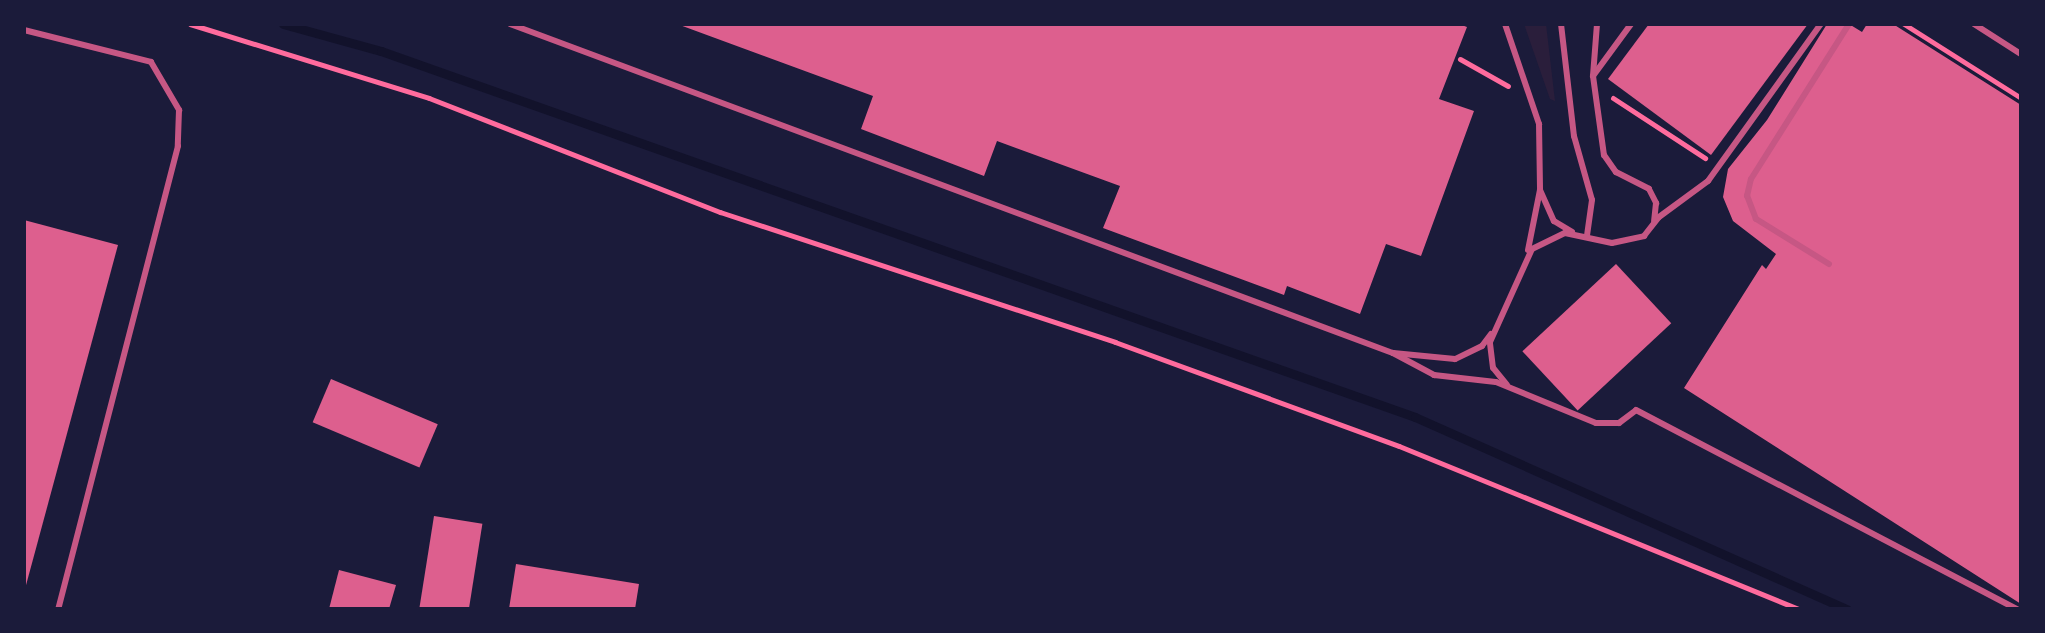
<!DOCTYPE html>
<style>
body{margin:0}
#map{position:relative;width:2045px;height:633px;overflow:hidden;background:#1b1b3a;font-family:Lato,sans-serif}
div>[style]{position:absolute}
.green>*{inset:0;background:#2a1e3b}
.stream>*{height:9px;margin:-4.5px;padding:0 4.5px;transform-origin:4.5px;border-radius:4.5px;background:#12122b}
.building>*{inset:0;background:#dd5f8e;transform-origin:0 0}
.path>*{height:5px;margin:-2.5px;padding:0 2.5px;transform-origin:2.5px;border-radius:2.5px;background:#ff6b9d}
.service>*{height:6px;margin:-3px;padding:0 3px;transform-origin:3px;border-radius:3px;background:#c65784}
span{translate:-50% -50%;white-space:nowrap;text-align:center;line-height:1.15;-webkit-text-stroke:7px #1b1b3a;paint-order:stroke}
.frame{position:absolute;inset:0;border:26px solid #1b1b3a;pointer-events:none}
</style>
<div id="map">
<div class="green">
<i style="clip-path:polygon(1524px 24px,1546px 24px,1555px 101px,1550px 99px)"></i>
</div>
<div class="stream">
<i style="left:283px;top:24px;width:102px;rotate:15.4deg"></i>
<i style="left:381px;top:51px;width:1097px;rotate:19.49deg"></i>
<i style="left:1415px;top:417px;width:473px;rotate:24deg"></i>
</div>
<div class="building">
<i style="clip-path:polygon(677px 24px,1459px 24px,1467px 27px,1439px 99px,1474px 111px,1421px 256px,1386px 244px,1360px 314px,1287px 286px,1284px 295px,1103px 228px,1120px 186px,997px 141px,984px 176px,861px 129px,873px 96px)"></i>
<i style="clip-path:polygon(1649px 24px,1808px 24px,1711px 155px,1608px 79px)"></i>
<i style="clip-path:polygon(1827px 24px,1849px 24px,1862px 32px,1867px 24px,1893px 24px,2021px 105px,2021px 604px,1684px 388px,1762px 265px,1766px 269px,1776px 254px,1733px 221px,1723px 197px,1728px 169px,1767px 120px)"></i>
<i style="clip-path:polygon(24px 220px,118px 245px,25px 589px,24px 589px)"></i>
<i style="left:1616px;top:264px;width:81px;height:128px;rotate:47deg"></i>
<i style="left:331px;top:379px;width:116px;height:47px;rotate:23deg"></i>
<i style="left:434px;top:516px;width:49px;height:94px;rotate:9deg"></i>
<i style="clip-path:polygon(516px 564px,639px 584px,635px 609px,509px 609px)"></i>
<i style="clip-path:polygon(339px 570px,396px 585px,389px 609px,329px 609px)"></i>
</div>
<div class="path">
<i style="left:190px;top:24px;width:250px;rotate:17.2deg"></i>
<i style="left:429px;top:98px;width:313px;rotate:21.4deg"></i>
<i style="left:720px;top:212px;width:416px;rotate:18.2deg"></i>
<i style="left:1115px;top:342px;width:302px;rotate:20.1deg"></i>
<i style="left:1399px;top:446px;width:431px;rotate:22.2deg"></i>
<i style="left:1904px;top:24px;width:138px;rotate:32.3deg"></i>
<i style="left:1460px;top:59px;width:55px;rotate:29.4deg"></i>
<i style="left:1613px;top:98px;width:110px;rotate:33.1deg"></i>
</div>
<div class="service">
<i style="left:510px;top:24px;width:942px;rotate:20.44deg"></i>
<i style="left:1505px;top:24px;width:106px;rotate:71.2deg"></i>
<i style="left:1539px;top:124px;width:66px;rotate:89.1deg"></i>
<i style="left:1561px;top:24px;width:113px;rotate:83.4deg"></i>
<i style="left:1574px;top:136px;width:66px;rotate:74.3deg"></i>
<i style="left:1592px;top:200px;width:36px;rotate:98deg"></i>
<i style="left:1597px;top:24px;width:52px;rotate:94.4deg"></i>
<i style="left:1593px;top:76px;width:80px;rotate:82.1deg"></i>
<i style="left:1604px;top:155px;width:21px;rotate:55deg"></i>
<i style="left:1616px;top:172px;width:37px;rotate:27deg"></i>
<i style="left:1649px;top:189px;width:16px;rotate:63deg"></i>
<i style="left:1656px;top:203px;width:18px;rotate:96deg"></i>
<i style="left:1974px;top:24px;width:56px;rotate:32.6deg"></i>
<i style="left:24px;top:30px;width:131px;rotate:14.1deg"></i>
<i style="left:151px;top:62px;width:56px;rotate:59.7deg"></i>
<i style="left:179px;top:110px;width:36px;rotate:92deg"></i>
<i style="left:178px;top:146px;width:478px;rotate:104.5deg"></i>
<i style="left:1593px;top:76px;width:64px;rotate:-53.8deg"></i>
<i style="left:1528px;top:250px;width:61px;rotate:-78.7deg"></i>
<i style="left:1540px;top:190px;width:34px;rotate:66deg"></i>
<i style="left:1554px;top:221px;width:21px;rotate:31deg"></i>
<i style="left:1829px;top:264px;width:86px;rotate:-148.3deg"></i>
<i style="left:1756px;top:219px;width:25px;rotate:-111deg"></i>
<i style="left:1747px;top:196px;width:17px;rotate:-77deg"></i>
<i style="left:1751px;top:179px;width:183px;rotate:-57.7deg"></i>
<i style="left:1491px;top:334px;width:15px;rotate:127deg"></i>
<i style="left:1482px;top:346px;width:30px;rotate:154deg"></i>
<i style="left:1455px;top:359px;width:62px;rotate:-174.5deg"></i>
<i style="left:1393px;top:353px;width:47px;rotate:28.2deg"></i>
<i style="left:1434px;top:375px;width:62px;rotate:6.4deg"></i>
<i style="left:1496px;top:382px;width:108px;rotate:22.3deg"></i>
<i style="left:1596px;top:423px;width:23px"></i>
<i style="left:1619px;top:423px;width:21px;rotate:-37deg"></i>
<i style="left:1636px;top:410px;width:430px;rotate:27.6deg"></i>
<i style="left:1507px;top:385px;width:22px;rotate:-129deg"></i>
<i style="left:1493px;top:368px;width:26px;rotate:-97deg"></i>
<i style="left:1490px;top:342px;width:102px;rotate:-65.7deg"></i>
<i style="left:1532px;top:249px;width:37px;rotate:-26deg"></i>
<i style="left:1565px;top:233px;width:48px;rotate:12deg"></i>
<i style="left:1612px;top:243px;width:33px;rotate:-12deg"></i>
<i style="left:1644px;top:236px;width:24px;rotate:-52deg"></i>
<i style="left:1659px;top:217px;width:61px;rotate:-36.3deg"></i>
<i style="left:1708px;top:181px;width:193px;rotate:-54.3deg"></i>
</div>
<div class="frame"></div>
</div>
